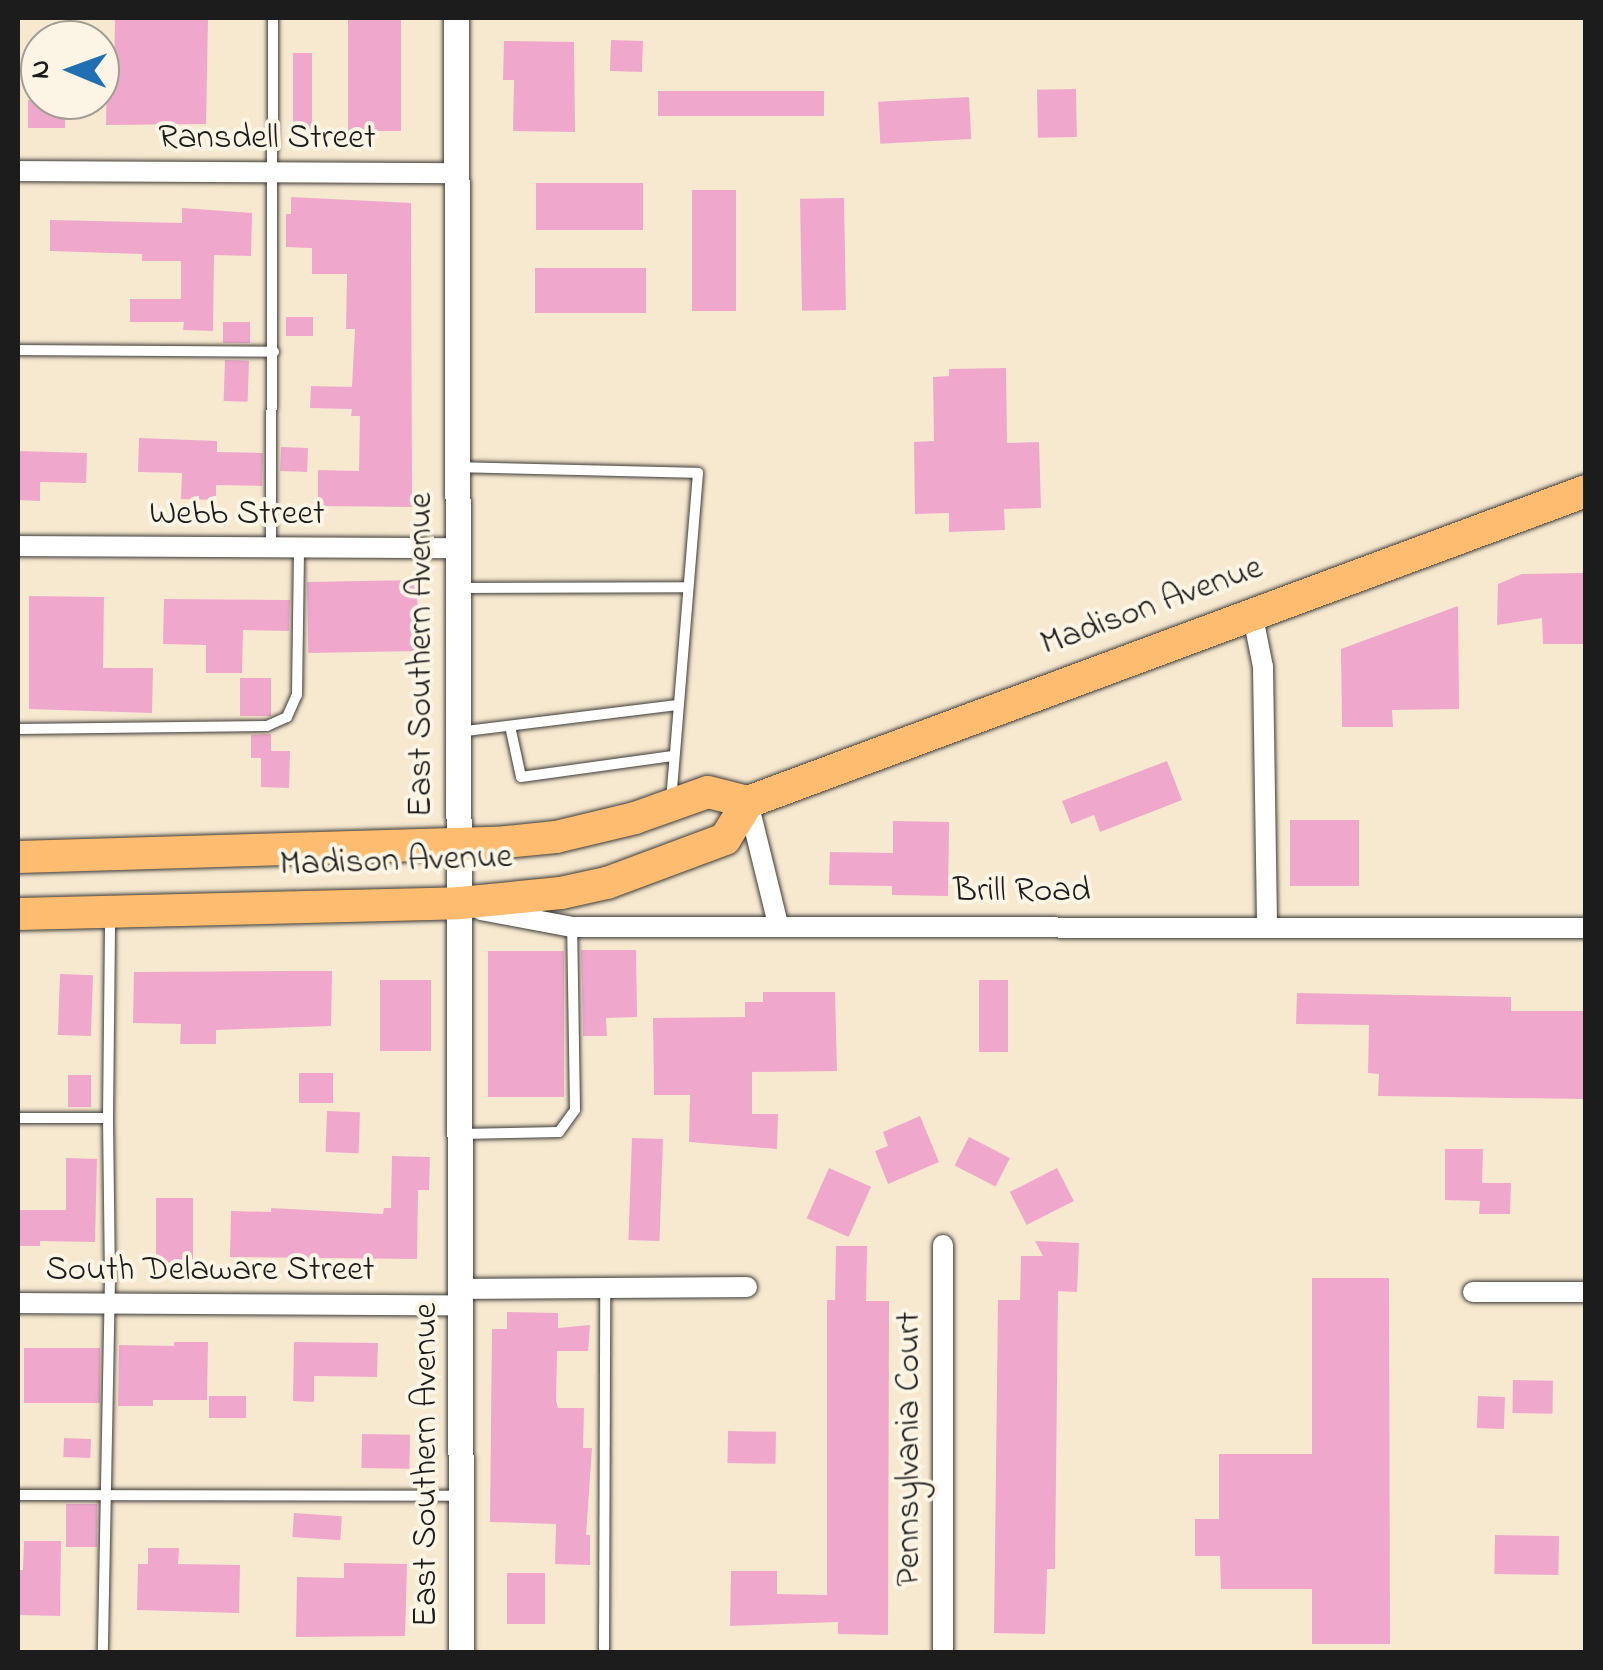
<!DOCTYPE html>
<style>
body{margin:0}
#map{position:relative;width:1603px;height:1670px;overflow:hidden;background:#f7e9d0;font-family:"Indie Flower",sans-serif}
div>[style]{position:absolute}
.building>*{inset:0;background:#efa8cc;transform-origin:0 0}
.roads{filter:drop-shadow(0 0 2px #3d3b37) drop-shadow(0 0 2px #3d3b37)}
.service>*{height:10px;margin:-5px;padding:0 5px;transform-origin:5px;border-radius:5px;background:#fff}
.minor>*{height:20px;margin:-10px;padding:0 10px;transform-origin:10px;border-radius:10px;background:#fff}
.tertiary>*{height:25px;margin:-12.5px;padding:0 12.5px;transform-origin:12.5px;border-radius:12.5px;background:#fff}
.primary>*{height:32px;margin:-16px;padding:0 16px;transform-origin:16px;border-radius:16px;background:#fdbc6f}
span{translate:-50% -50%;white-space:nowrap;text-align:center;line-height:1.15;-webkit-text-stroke:8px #fcf5e5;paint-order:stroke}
.street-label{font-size:35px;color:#1c1c1c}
.frame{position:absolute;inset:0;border:20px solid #1c1c1c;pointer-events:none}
.north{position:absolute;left:20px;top:20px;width:100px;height:100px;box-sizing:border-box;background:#fcf5e5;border:2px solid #a29e95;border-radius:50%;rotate:271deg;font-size:28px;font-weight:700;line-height:40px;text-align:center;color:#1c1c1c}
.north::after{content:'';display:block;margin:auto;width:35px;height:45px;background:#1f6fb2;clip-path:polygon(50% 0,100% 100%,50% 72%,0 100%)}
</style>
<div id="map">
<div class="building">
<i style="clip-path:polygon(115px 18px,208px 18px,206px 124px,106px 125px,107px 73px,114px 73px)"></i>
<i style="left:348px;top:18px;width:53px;height:113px"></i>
<i style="left:611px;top:40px;width:32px;height:31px;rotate:2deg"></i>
<i style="clip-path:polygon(504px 41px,574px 42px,575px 132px,513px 131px,514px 80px,503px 80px)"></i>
<i style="left:293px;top:53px;width:19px;height:81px"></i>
<i style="left:1076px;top:89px;width:48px;height:39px;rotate:89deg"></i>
<i style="left:658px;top:91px;width:166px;height:25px"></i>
<i style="left:969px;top:97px;width:42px;height:91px;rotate:87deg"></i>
<i style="left:28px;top:100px;width:37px;height:28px"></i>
<i style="left:536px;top:183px;width:107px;height:47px"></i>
<i style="left:736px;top:190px;width:121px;height:44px;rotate:90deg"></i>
<i style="clip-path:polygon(291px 197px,411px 203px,412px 507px,318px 506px,318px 470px,359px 471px,360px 416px,351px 416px,352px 409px,310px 408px,311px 386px,352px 387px,355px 329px,346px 329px,347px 274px,312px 274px,312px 248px,286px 247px,286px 214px,291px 214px)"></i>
<i style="left:844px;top:198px;width:112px;height:44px;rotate:89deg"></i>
<i style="clip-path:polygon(182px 208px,252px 213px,251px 256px,214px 255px,213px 331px,183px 330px,184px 322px,130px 322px,130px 299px,181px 299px,181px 261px,142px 261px,142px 254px,50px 251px,50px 220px,182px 223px)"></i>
<i style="left:535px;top:268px;width:111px;height:45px"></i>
<i style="left:286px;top:317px;width:27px;height:19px"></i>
<i style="left:223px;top:322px;width:27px;height:21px"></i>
<i style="left:225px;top:360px;width:24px;height:41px;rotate:2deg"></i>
<i style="clip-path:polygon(1006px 368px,1007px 443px,1039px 442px,1041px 508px,1004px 509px,1005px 530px,949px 532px,949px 513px,915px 514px,914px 442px,934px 441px,933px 377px,949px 376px,949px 369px)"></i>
<i style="clip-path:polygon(139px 438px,217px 441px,217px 452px,263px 453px,262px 486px,216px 485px,216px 500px,181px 499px,182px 473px,138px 472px)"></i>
<i style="left:281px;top:447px;width:27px;height:24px;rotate:2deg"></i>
<i style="clip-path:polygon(18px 451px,87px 453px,86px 483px,40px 482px,40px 501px,18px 500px)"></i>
<i style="clip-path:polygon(1583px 573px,1584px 644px,1543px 644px,1542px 618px,1497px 625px,1498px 584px,1522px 574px)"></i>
<i style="left:417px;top:580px;width:71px;height:110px;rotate:89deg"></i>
<i style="clip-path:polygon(29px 596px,104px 597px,103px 668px,153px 668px,152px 713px,29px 709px)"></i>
<i style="clip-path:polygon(164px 599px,290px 600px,289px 631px,243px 630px,242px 673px,206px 673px,206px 645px,163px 644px)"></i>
<i style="clip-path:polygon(1458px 606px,1459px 709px,1392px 710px,1393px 727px,1342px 727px,1341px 649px)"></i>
<i style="left:240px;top:678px;width:31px;height:38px"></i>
<i style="clip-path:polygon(271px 734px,271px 751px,290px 751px,289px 788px,261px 787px,261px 758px,251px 758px,251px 735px)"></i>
<i style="clip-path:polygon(1167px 761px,1182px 800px,1100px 832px,1094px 815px,1071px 824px,1062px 801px)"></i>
<i style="left:1290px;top:820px;width:69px;height:66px"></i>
<i style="clip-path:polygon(893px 821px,949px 822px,948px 896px,892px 895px,892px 886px,829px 885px,830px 852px,893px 853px)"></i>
<i style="clip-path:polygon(581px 950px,636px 950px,637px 1017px,606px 1018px,607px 1036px,583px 1036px)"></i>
<i style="left:488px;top:951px;width:76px;height:146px"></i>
<i style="clip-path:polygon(295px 971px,332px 971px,331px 1026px,216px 1030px,216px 1044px,180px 1044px,181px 1024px,133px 1023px,134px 972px)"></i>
<i style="left:60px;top:974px;width:33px;height:61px;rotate:2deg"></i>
<i style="left:380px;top:980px;width:51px;height:71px"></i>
<i style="left:979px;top:980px;width:29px;height:72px"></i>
<i style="clip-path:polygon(763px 992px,835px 992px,837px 1071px,752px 1072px,752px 1114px,778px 1114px,777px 1149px,689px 1142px,690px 1095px,654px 1095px,653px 1018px,745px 1017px,745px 1002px,763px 1002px)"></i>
<i style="clip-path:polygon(1297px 993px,1511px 997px,1511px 1011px,1586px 1011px,1586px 1099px,1378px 1096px,1379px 1074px,1368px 1073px,1369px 1025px,1296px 1024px)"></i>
<i style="left:299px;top:1073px;width:34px;height:30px"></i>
<i style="left:68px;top:1075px;width:23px;height:32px"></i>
<i style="left:327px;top:1111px;width:33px;height:41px;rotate:2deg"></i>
<i style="clip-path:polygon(920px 1116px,939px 1162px,888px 1184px,875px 1151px,888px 1146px,883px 1132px)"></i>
<i style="left:969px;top:1137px;width:46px;height:32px;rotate:27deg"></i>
<i style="left:632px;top:1138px;width:31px;height:102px;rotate:2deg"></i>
<i style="clip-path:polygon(1445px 1149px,1483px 1149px,1482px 1183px,1511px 1183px,1510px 1214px,1479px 1214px,1480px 1201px,1445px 1200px)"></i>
<i style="clip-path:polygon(392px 1156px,430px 1157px,429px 1190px,418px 1190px,417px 1259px,230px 1257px,231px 1211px,271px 1212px,271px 1208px,383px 1214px,384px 1208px,391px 1208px)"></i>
<i style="clip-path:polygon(66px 1158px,97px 1159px,95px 1242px,40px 1241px,40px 1246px,18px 1246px,18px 1210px,66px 1210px)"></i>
<i style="left:829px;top:1168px;width:46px;height:55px;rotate:24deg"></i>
<i style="left:1057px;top:1168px;width:37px;height:53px;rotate:63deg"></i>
<i style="left:156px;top:1198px;width:37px;height:66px"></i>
<i style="clip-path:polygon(1035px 1241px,1079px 1243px,1077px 1292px,1058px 1291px,1055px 1569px,1047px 1569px,1045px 1634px,994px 1633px,998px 1300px,1020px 1300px,1021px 1256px,1043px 1256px)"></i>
<i style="clip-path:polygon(836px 1246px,867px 1246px,866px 1301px,889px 1301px,888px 1635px,838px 1634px,838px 1622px,730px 1626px,731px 1571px,777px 1571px,777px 1594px,827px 1595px,827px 1300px,835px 1300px)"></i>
<i style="clip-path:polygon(1312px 1278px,1389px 1278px,1390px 1644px,1312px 1644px,1312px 1589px,1221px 1589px,1220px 1556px,1195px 1556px,1195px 1519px,1219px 1519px,1219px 1454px,1312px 1454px)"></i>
<i style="clip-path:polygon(507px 1312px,558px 1313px,558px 1328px,590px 1325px,588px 1351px,557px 1351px,556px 1401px,558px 1408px,584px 1408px,583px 1448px,592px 1448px,586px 1535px,590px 1535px,590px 1565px,555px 1564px,556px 1524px,490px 1522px,492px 1329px,507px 1329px)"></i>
<i style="clip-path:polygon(174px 1342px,208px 1342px,207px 1400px,153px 1400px,153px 1406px,118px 1406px,119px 1345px,174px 1346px)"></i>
<i style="clip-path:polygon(294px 1342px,378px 1343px,377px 1377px,314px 1376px,314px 1402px,293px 1401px)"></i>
<i style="left:24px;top:1348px;width:76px;height:55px"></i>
<i style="left:1513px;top:1380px;width:40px;height:33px;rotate:1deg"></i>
<i style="left:209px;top:1396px;width:37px;height:22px"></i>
<i style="left:1478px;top:1396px;width:27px;height:32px;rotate:2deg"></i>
<i style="left:728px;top:1431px;width:48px;height:32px;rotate:1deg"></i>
<i style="left:362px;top:1434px;width:48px;height:34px;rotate:1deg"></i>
<i style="left:64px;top:1438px;width:27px;height:19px;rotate:2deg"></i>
<i style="left:66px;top:1504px;width:31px;height:43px"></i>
<i style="left:294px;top:1513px;width:48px;height:24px;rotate:4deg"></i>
<i style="left:1495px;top:1535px;width:64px;height:39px;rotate:1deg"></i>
<i style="clip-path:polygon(24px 1541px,61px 1541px,60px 1616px,18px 1615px,18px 1570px,23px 1570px)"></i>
<i style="clip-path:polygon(148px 1548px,179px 1548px,178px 1564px,240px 1565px,239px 1613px,137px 1610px,138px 1564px,148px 1564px)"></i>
<i style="clip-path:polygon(344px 1563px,407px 1564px,405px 1636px,296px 1637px,297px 1577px,344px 1578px)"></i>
<i style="left:507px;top:1573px;width:38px;height:51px"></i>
</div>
<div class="roads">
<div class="service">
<i style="left:18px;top:350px;width:256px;rotate:0.4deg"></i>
<i style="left:457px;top:467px;width:241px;rotate:1.4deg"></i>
<i style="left:698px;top:473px;width:327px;rotate:94.7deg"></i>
<i style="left:271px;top:546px;width:528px;rotate:-89.78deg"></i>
<i style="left:458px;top:588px;width:230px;rotate:-0.2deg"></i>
<i style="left:510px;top:726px;width:52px;rotate:77.8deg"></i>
<i style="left:521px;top:777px;width:153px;rotate:-7.9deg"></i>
<i style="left:18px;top:729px;width:249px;rotate:-0.7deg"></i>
<i style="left:267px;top:726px;width:22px;rotate:-24deg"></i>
<i style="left:287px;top:717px;width:24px;rotate:-66deg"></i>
<i style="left:297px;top:695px;width:147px;rotate:-89.2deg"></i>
<i style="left:458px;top:732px;width:221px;rotate:-7deg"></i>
<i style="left:18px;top:1118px;width:90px"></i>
<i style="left:108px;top:1118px;width:160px;rotate:89.3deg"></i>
<i style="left:110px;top:1278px;width:374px;rotate:91.1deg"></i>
<i style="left:108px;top:1118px;width:199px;rotate:-89.4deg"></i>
<i style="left:461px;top:1134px;width:98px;rotate:-1.2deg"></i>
<i style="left:559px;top:1132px;width:27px;rotate:-54deg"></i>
<i style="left:575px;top:1110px;width:182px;rotate:-90.9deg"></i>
<i style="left:18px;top:1495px;width:443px;rotate:0.1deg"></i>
<i style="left:604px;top:1652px;width:364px;rotate:-89.8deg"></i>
</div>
<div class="minor">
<i style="left:18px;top:171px;width:438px;rotate:0.3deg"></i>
<i style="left:18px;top:546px;width:439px;rotate:0.3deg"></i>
<i style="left:1252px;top:612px;width:56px;rotate:78.7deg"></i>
<i style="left:1263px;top:667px;width:258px;rotate:89.1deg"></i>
<i style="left:748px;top:802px;width:126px;rotate:76.2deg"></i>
<i style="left:481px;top:910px;width:93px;rotate:10.6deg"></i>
<i style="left:572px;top:927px;width:1014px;rotate:0.06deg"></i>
<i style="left:462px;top:1289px;width:285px;rotate:-0.4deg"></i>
<i style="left:1473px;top:1292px;width:113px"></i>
<i style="left:18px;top:1303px;width:444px;rotate:0.3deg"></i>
<i style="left:943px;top:1652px;width:407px;rotate:-90deg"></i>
</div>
<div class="tertiary">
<i style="left:456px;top:18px;width:1634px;rotate:89.82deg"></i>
</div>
<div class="primary">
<i style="left:18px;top:857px;width:478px;rotate:-1.7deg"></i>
<i style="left:496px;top:843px;width:60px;rotate:-5.7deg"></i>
<i style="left:556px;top:837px;width:81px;rotate:-13.5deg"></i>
<i style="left:635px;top:818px;width:77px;rotate:-19.6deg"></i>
<i style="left:708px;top:792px;width:41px;rotate:14deg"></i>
<i style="left:748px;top:802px;width:894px;rotate:-20.36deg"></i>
<i style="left:18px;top:914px;width:442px;rotate:-1.4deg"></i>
<i style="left:460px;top:903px;width:101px;rotate:-5.7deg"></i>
<i style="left:561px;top:893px;width:47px;rotate:-12.3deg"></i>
<i style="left:607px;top:883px;width:126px;rotate:-20.4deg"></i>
<i style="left:725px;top:839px;width:44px;rotate:-58.1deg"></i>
</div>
</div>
<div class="street-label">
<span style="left:267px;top:139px">Ransdell Street</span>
<span style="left:237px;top:515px">Webb Street</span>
<span style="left:1152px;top:607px;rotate:-20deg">Madison Avenue</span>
<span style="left:422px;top:655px;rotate:-90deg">East Southern Avenue</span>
<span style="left:396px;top:862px;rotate:-2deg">Madison Avenue</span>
<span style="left:1022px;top:892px">Brill Road</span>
<span style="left:210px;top:1271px">South Delaware Street</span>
<span style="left:910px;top:1449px;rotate:-90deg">Pennsylvania Court</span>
<span style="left:427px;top:1465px;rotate:-90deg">East Southern Avenue</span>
</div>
<div class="frame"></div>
<div class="north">N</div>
</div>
